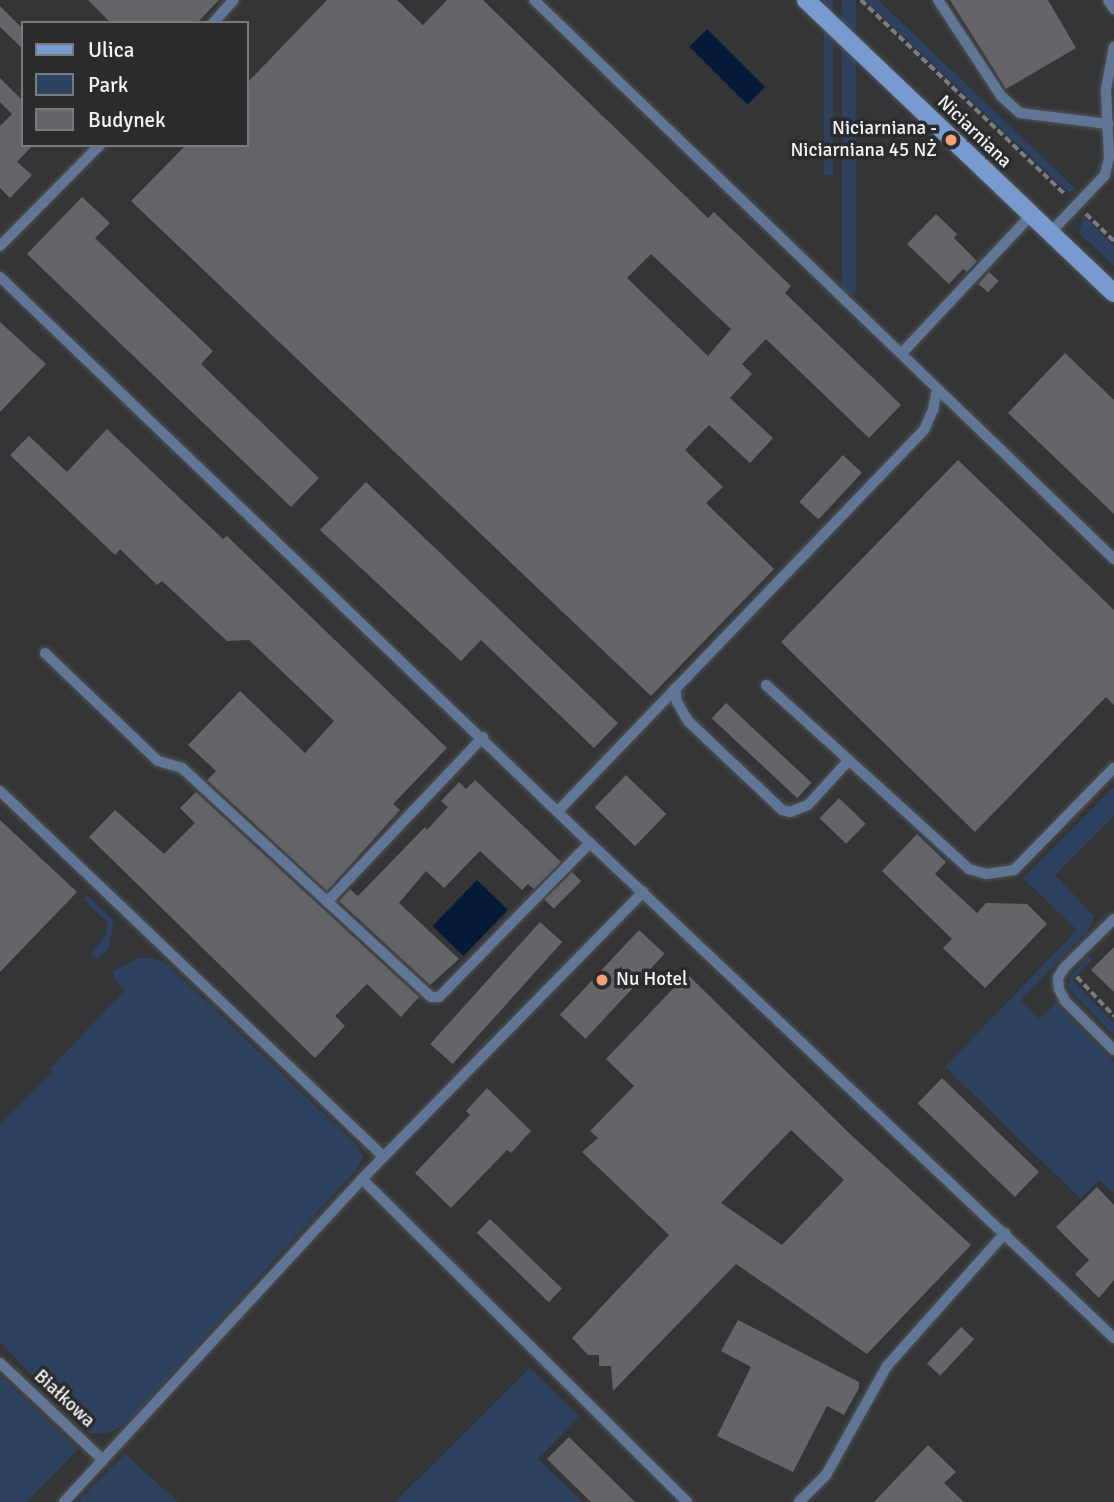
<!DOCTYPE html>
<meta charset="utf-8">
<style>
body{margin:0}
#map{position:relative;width:1114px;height:1502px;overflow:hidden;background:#343537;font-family:Signika,sans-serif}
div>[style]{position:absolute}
.green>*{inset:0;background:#2e415e;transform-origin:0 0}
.water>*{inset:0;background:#051939;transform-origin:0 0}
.building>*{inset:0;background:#646568;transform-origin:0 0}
.path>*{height:3.5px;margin-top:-1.75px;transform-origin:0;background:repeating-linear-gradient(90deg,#7b7c7e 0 7px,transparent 0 10.5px)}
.roads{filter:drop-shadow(0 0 2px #535455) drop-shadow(0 0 2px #535455)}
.lane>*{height:10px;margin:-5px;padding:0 5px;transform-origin:5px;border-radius:5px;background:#617697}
.secondary>*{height:18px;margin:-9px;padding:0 9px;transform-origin:9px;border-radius:9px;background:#789acf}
.dots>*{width:19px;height:19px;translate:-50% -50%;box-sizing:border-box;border:4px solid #2a2b2d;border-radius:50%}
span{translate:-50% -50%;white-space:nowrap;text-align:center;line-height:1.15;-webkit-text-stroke:7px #2a2b2d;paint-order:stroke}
.poi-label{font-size:19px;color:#f3f4f5}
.right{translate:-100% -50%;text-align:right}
.left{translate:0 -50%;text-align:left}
.street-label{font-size:19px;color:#f3f4f5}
.legend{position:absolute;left:21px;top:21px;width:228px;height:126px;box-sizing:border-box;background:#2a2b2d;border:2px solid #7a7b7d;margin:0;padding:9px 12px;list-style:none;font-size:21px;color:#f3f4f5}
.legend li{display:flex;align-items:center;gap:14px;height:35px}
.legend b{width:35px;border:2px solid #7a7b7d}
</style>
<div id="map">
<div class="green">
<i style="left:824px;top:0;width:9px;height:175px"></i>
<i style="left:842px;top:0;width:14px;height:294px"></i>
<i style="clip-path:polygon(865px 0,878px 0,1076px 189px,1069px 193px)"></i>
<i style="clip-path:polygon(1084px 216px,1114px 246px,1114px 266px,1079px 233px)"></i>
<i style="clip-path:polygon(1114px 787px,1114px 816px,1055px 875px,1094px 916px,1088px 931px,1021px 1000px,1039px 1019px,1056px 1003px,1114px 1062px,1114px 1193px,1099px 1180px,1080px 1198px,945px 1067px,1077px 930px,1023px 878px)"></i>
<i style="clip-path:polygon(87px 895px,112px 919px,113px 926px,109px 948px,97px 960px,91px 954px,106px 935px,107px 922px,83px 899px)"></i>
<i style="clip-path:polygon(1088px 956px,1092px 960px,1072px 980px,1114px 1023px,1114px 1036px,1068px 988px,1070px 976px)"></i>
<i style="clip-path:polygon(138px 958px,151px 958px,167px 964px,356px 1144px,363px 1157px,357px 1169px,127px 1423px,111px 1432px,96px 1434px,89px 1433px,0 1342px,0 1124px,53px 1072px,50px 1069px,125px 990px,114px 979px,113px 971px)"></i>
<i style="clip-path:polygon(530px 1368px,579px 1416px,538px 1459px,582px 1502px,395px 1502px)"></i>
<i style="clip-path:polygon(0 1375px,78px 1449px,27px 1502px,0 1502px)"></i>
<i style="clip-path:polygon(125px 1454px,178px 1502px,77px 1502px)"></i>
</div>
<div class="water">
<i style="left:707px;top:29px;width:82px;height:25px;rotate:45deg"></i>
<i style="left:477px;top:880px;width:43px;height:64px;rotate:44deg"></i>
</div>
<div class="building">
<i style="clip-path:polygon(88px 0,219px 0,197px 23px,111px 23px)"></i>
<i style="clip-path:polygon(evenodd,327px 0,397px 0,423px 25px,447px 0,483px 0,708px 218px,714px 212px,791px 286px,785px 293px,901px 405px,869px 438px,766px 339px,742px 364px,752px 374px,730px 398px,773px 438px,750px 463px,709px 425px,685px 450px,723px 487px,706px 503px,774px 569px,651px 696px,131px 201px,186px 145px,247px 145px,247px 83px,327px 0,651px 254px,731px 329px,708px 356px,627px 278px,651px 254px)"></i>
<i style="clip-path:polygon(950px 0,1048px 0,1076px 48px,1006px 89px)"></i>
<i style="clip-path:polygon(0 6px,23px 29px,23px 49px,0 27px)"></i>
<i style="clip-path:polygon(0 78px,23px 101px,23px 145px,33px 145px,17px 162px,32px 175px,10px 198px,0 188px,0 126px,12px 114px,0 102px)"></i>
<i style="clip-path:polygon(82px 197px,110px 223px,95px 238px,213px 351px,201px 364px,319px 478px,291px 507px,27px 254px)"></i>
<i style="clip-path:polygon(936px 214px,957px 234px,954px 238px,977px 261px,967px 272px,963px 269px,949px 284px,907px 244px)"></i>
<i style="left:989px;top:272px;width:13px;height:16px;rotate:42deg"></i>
<i style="clip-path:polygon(0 322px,46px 364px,0 412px)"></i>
<i style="clip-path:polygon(1065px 353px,1114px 400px,1114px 514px,1008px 413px)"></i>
<i style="clip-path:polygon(107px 429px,223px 539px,227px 536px,447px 748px,393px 804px,400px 810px,327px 891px,207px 780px,216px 771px,188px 745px,240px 691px,305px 753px,334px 721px,249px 640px,227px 641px,162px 581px,157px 585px,120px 549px,115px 555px,10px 455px,29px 436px,67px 472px)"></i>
<i style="left:843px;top:455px;width:26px;height:64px;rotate:43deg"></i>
<i style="clip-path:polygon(958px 460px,1114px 610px,1114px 705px,1106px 697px,975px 832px,781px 642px)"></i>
<i style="clip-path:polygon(366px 482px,618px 723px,594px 748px,481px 640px,461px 661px,320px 530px)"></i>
<i style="left:726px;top:703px;width:117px;height:21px;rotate:43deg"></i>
<i style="left:626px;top:775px;width:56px;height:45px;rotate:44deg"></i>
<i style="clip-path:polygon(475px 780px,561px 862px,534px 889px,528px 884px,522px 890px,480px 851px,444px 888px,426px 871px,399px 903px,459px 959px,430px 985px,339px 901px,350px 889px,358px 896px,425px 827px,427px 830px,448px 807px,441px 801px,459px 782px,466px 789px)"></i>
<i style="clip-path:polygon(196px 792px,419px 997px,401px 1017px,367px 984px,335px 1016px,345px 1026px,315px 1058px,89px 837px,115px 810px,164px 854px,195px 823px,180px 808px)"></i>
<i style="left:839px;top:798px;width:37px;height:28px;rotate:44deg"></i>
<i style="clip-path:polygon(0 820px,77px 892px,0 972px)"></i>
<i style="clip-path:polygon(917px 834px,946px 862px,935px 874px,977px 913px,986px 903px,1027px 904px,1047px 924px,985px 988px,943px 948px,952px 939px,882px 871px)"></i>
<i style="left:572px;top:872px;width:13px;height:39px;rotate:45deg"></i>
<i style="left:540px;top:922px;width:30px;height:164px;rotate:42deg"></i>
<i style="left:639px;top:930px;width:35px;height:116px;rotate:43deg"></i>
<i style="clip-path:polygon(1114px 947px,1114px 992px,1091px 970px)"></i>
<i style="clip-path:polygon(evenodd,687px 974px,850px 1134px,971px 1245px,867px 1354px,736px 1264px,613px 1391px,611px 1366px,599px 1366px,599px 1355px,588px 1355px,572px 1338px,669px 1235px,582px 1152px,598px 1138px,590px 1131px,634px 1086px,606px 1059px,687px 974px,791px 1130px,844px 1180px,782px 1245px,721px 1203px,791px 1130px)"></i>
<i style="left:942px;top:1078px;width:135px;height:35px;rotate:44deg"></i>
<i style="clip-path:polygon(487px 1088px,531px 1131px,511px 1153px,507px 1150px,451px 1208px,415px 1173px,470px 1115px,466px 1111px)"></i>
<i style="clip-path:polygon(1097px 1187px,1114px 1205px,1114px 1280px,1099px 1298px,1075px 1274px,1089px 1260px,1056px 1227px)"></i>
<i style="left:490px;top:1219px;width:100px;height:19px;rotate:44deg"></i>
<i style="clip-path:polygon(738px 1320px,859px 1382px,859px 1388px,844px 1415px,827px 1406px,793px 1472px,717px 1436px,751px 1367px,721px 1351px)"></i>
<i style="left:961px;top:1327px;width:18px;height:50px;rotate:43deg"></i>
<i style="clip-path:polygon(569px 1437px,635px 1502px,591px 1502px,547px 1459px)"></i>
<i style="clip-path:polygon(928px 1445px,956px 1472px,944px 1483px,964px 1502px,874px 1502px)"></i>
</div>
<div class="path">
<i style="left:861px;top:0;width:282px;rotate:43.6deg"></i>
<i style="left:1086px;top:214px;width:39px;rotate:44deg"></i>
<i style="left:1077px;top:977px;width:54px;rotate:46.5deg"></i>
</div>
<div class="roads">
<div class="lane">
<i style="left:534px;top:0;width:806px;rotate:43.94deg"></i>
<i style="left:938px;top:0;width:115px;rotate:56.7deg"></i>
<i style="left:1001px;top:96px;width:25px;rotate:42deg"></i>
<i style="left:1020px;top:113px;width:89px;rotate:7.1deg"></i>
<i style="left:1108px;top:0;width:11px;rotate:56deg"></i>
<i style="left:213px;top:23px;width:31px;rotate:-48deg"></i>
<i style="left:1050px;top:233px;width:80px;rotate:-46.5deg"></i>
<i style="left:1105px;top:175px;width:17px;rotate:-77deg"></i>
<i style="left:1109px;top:158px;width:69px;rotate:-92.5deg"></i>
<i style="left:1106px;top:89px;width:43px;rotate:-79.2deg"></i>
<i style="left:0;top:246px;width:142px;rotate:-45.3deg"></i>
<i style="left:0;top:277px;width:818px;rotate:43.81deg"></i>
<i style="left:590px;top:843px;width:721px;rotate:43.37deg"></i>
<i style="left:902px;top:353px;width:189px;rotate:-46.9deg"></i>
<i style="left:45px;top:653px;width:156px;rotate:43.7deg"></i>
<i style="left:158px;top:761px;width:25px;rotate:16deg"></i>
<i style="left:182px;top:768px;width:338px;rotate:42.6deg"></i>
<i style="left:431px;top:997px;width:8px"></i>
<i style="left:439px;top:997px;width:216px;rotate:-45.6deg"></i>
<i style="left:766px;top:685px;width:274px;rotate:42.2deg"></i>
<i style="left:969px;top:869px;width:18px;rotate:16deg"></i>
<i style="left:986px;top:874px;width:28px;rotate:-8deg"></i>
<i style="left:1014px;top:870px;width:143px;rotate:-45.6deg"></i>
<i style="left:675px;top:688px;width:14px;rotate:82deg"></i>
<i style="left:677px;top:702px;width:22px;rotate:60deg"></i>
<i style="left:688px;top:721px;width:129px;rotate:43.4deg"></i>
<i style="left:782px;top:810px;width:8px;rotate:14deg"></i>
<i style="left:790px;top:812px;width:19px;rotate:-21deg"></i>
<i style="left:808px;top:805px;width:61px;rotate:-47.7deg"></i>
<i style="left:0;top:791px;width:530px;rotate:43.63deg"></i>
<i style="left:558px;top:811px;width:528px;rotate:-46.15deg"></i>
<i style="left:924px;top:430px;width:22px;rotate:-66deg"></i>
<i style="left:933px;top:410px;width:21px;rotate:-79deg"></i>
<i style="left:327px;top:902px;width:227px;rotate:-46.6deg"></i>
<i style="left:1114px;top:919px;width:70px;rotate:135.6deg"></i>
<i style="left:1064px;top:968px;width:12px;rotate:121deg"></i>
<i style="left:1058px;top:978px;width:11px;rotate:85deg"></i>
<i style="left:1059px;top:989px;width:13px;rotate:63deg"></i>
<i style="left:1065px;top:1001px;width:69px;rotate:45deg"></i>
<i style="left:362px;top:1179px;width:458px;rotate:44.8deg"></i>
<i style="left:0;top:1363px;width:141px;rotate:43.3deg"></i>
<i style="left:64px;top:1502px;width:439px;rotate:-47.3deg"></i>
<i style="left:362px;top:1179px;width:402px;rotate:-45.6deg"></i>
<i style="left:799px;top:1502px;width:38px;rotate:-45deg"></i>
<i style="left:826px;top:1475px;width:125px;rotate:-60.8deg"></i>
<i style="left:887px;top:1366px;width:178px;rotate:-48.4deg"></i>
</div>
<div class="secondary">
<i style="left:806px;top:0;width:425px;rotate:43.6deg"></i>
</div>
</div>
<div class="dots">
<i style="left:951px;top:140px;background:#f0a279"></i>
<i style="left:602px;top:980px;background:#f0a279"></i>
</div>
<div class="poi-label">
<span class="right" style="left:937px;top:140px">Niciarniana -<br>Niciarniana 45 NŻ</span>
<span class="left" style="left:616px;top:980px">Nu Hotel</span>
</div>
<div class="street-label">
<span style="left:974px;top:132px;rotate:44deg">Niciarniana</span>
<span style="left:64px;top:1399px;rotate:43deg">Białkowa</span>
</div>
<ul class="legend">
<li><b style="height:9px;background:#789acf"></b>Ulica</li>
<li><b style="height:19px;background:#2e415e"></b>Park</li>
<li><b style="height:19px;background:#646568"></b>Budynek</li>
</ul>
</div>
